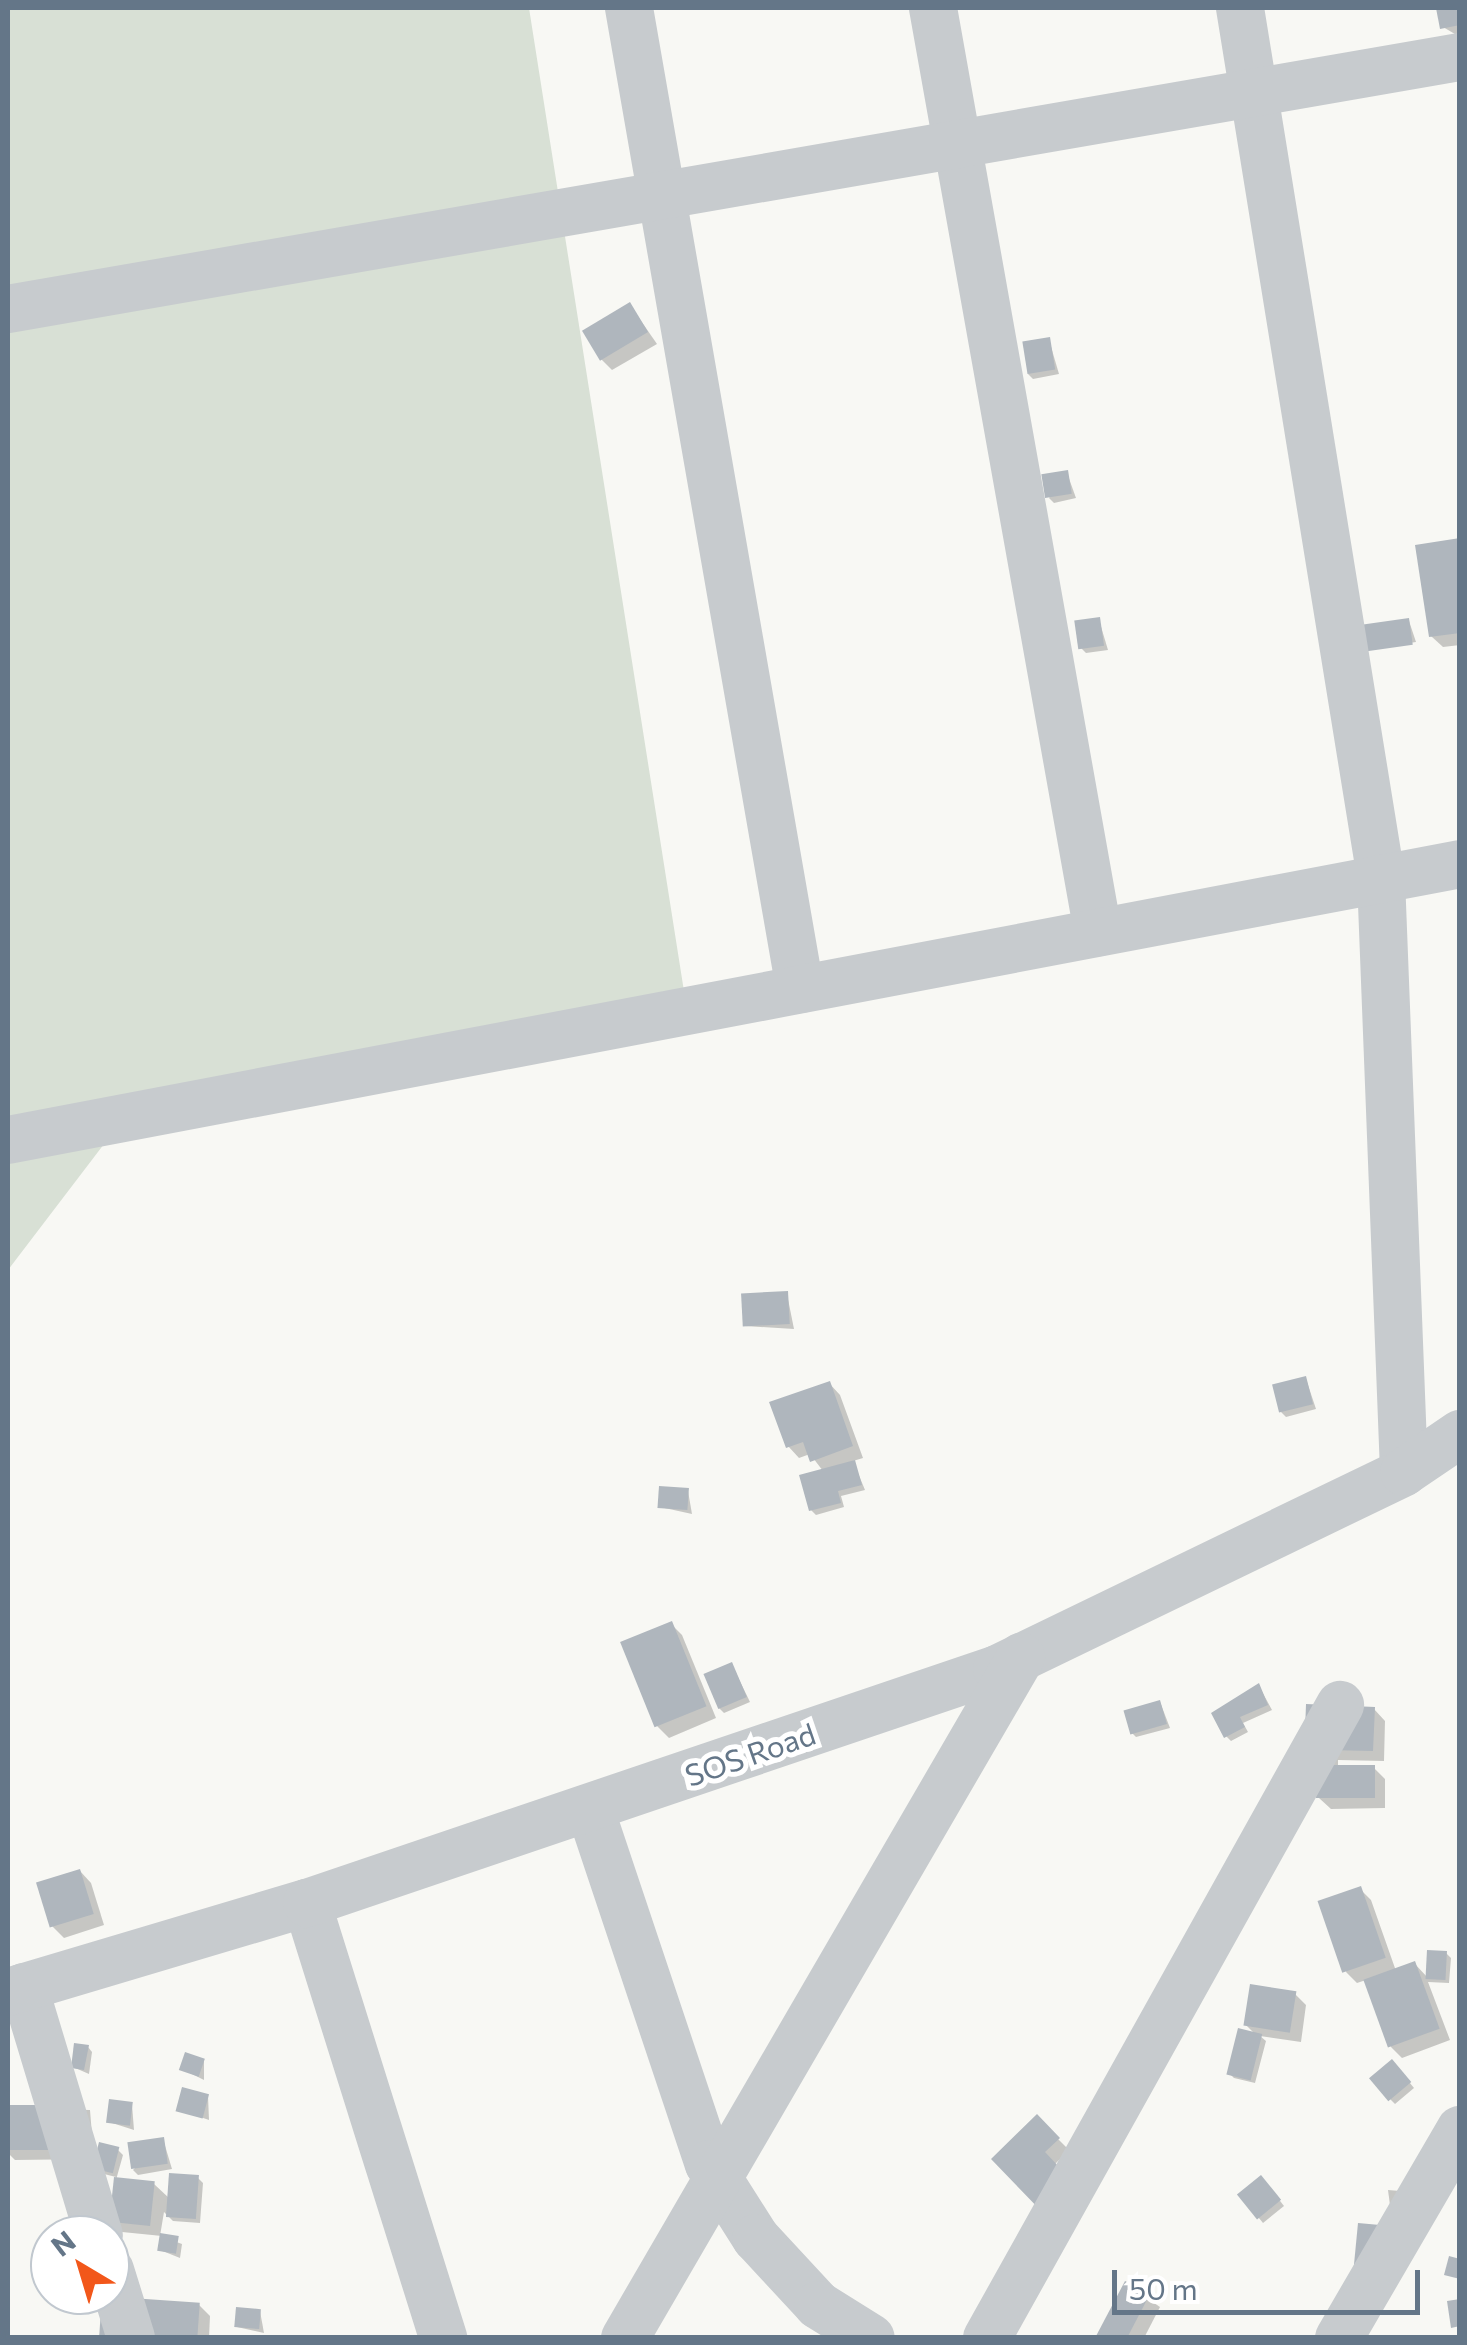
<!DOCTYPE html>
<style>
body{margin:0}
#map{position:relative;width:1467px;height:2345px;overflow:hidden;background:#f8f8f4;font-family:Commissioner,sans-serif}
div>[style]{position:absolute}
.green>*{inset:0;background:#d8e0d5}
.shadow>*{inset:0;background:#0003}
.building>*{inset:0;background:#afb6bd;transform-origin:0 0}
.minor>*{height:48px;margin:-24px;padding:0 24px;transform-origin:24px;border-radius:24px;background:#c7cbce}
span{translate:-50% -50%;white-space:nowrap;text-align:center;line-height:1.15;-webkit-text-stroke:10px #fff;paint-order:stroke}
.street-label{font-size:30px;color:#647688}
.frame{position:absolute;inset:0;border:10px solid #647688;pointer-events:none}
.north{position:absolute;left:30px;top:2215px;width:100px;height:100px;box-sizing:border-box;background:#fff;border:2px solid #c1c8cf;border-radius:50%;rotate:322deg;font-size:28px;font-weight:700;line-height:40px;text-align:center;color:#647688}
.north::after{content:'';display:block;margin:auto;width:35px;height:45px;background:#f2571a;clip-path:polygon(50% 0,100% 100%,50% 72%,0 100%)}
.scale{position:absolute;left:1112px;top:2270px;width:308px;height:45px;box-sizing:border-box;border:5px solid #647688;border-top:0;padding-left:12px;font-size:30px;line-height:35px;white-space:nowrap;color:#647688;-webkit-text-stroke:8px #fff;paint-order:stroke}
</style>
<div id="map">
<div class="green">
<i style="clip-path:polygon(8px 8px,529px 8px,689px 1023px,133px 1106px,8px 1270px)"></i>
</div>
<div class="shadow">
<i style="clip-path:polygon(1439px 8px,1460px 8px,1460px 37px,1443px 27px)"></i>
<i style="clip-path:polygon(630px 305px,657px 344px,612px 370px,601px 359px)"></i>
<i style="clip-path:polygon(1049px 340px,1059px 374px,1033px 379px,1028px 374px)"></i>
<i style="clip-path:polygon(1067px 473px,1076px 498px,1054px 503px,1049px 498px)"></i>
<i style="clip-path:polygon(1460px 540px,1460px 645px,1443px 647px,1431px 636px)"></i>
<i style="clip-path:polygon(1099px 620px,1108px 650px,1086px 653px,1081px 648px)"></i>
<i style="clip-path:polygon(1409px 621px,1416px 642px,1369px 649px)"></i>
<i style="clip-path:polygon(787px 1294px,794px 1329px,745px 1326px)"></i>
<i style="clip-path:polygon(1306px 1379px,1316px 1409px,1286px 1417px,1281px 1412px)"></i>
<i style="clip-path:polygon(829px 1383px,840px 1395px,863px 1458px,853px 1461px,865px 1490px,841px 1496px,844px 1507px,816px 1515px,811px 1510px,823px 1471px,810px 1454px,799px 1458px,788px 1446px)"></i>
<i style="clip-path:polygon(688px 1491px,692px 1514px,660px 1507px)"></i>
<i style="clip-path:polygon(671px 1624px,682px 1635px,716px 1718px,669px 1738px,657px 1726px)"></i>
<i style="clip-path:polygon(732px 1665px,750px 1702px,724px 1713px,719px 1708px)"></i>
<i style="clip-path:polygon(1259px 1686px,1272px 1710px,1243px 1723px,1248px 1732px,1231px 1741px,1226px 1736px)"></i>
<i style="clip-path:polygon(1160px 1702px,1170px 1728px,1136px 1737px,1131px 1732px)"></i>
<i style="clip-path:polygon(1374px 1709px,1385px 1721px,1384px 1761px,1338px 1760px,1338px 1768px,1374px 1768px,1385px 1779px,1385px 1808px,1331px 1809px,1319px 1798px,1319px 1771px)"></i>
<i style="clip-path:polygon(80px 1871px,91px 1883px,104px 1925px,64px 1938px,52px 1926px)"></i>
<i style="clip-path:polygon(1360px 1889px,1371px 1900px,1396px 1971px,1415px 1964px,1428px 1978px,1446px 1953px,1451px 1958px,1449px 1983px,1428px 1982px,1450px 2040px,1402px 2058px,1391px 2047px,1366px 1980px,1357px 1983px,1346px 1972px)"></i>
<i style="clip-path:polygon(1295px 1994px,1306px 2005px,1301px 2042px,1260px 2036px,1266px 2041px,1255px 2083px,1234px 2078px,1229px 2073px,1256px 2035px,1245px 2024px)"></i>
<i style="clip-path:polygon(88px 2047px,92px 2052px,89px 2074px,73px 2067px)"></i>
<i style="clip-path:polygon(204px 2061px,204px 2080px,182px 2069px)"></i>
<i style="clip-path:polygon(1397px 2067px,1414px 2088px,1395px 2104px,1390px 2099px)"></i>
<i style="clip-path:polygon(8px 2082px,10px 2108px,90px 2110px,94px 2159px,15px 2160px,8px 2153px)"></i>
<i style="clip-path:polygon(208px 2096px,209px 2120px,180px 2110px)"></i>
<i style="clip-path:polygon(132px 2105px,134px 2130px,109px 2122px)"></i>
<i style="clip-path:polygon(1037px 2118px,1069px 2150px,1054px 2165px,1058px 2224px)"></i>
<i style="clip-path:polygon(163px 2139px,172px 2169px,138px 2175px,133px 2170px)"></i>
<i style="clip-path:polygon(118px 2150px,123px 2155px,116px 2180px,154px 2184px,169px 2198px,198px 2178px,203px 2183px,200px 2223px,173px 2221px,164px 2212px,160px 2236px,182px 2244px,180px 2258px,160px 2250px,162px 2236px,122px 2232px,111px 2221px,116px 2177px,100px 2173px)"></i>
<i style="clip-path:polygon(1266px 2183px,1284px 2206px,1263px 2223px,1240px 2195px)"></i>
<i style="clip-path:polygon(1388px 2190px,1412px 2192px,1391px 2213px)"></i>
<i style="clip-path:polygon(1126px 2284px,1160px 2307px,1144px 2338px,1098px 2338px)"></i>
<i style="clip-path:polygon(199px 2305px,210px 2316px,209px 2338px,102px 2334px)"></i>
<i style="clip-path:polygon(260px 2311px,264px 2333px,237px 2327px)"></i>
</div>
<div class="building">
<i style="clip-path:polygon(1436px 8px,1460px 8px,1460px 25px,1440px 29px)"></i>
<i style="left:630px;top:302px;width:35px;height:56px;rotate:59deg"></i>
<i style="left:1050px;top:337px;width:33px;height:28px;rotate:81deg"></i>
<i style="left:1068px;top:470px;width:24px;height:27px;rotate:81deg"></i>
<i style="clip-path:polygon(1460px 538px,1460px 633px,1429px 637px,1415px 545px)"></i>
<i style="left:1100px;top:617px;width:29px;height:26px;rotate:82deg"></i>
<i style="left:1409px;top:618px;width:27px;height:48px;rotate:82deg"></i>
<i style="left:788px;top:1291px;width:33px;height:47px;rotate:87deg"></i>
<i style="left:1306px;top:1376px;width:29px;height:35px;rotate:76deg"></i>
<i style="clip-path:polygon(830px 1381px,853px 1446px,810px 1462px,803px 1442px,786px 1448px,769px 1402px)"></i>
<i style="clip-path:polygon(855px 1460px,862px 1485px,838px 1491px,841px 1503px,809px 1511px,799px 1475px)"></i>
<i style="left:659px;top:1486px;width:30px;height:22px;rotate:4deg"></i>
<i style="left:672px;top:1621px;width:92px;height:56px;rotate:68deg"></i>
<i style="left:732px;top:1662px;width:38px;height:31px;rotate:67deg"></i>
<i style="clip-path:polygon(1259px 1683px,1268px 1705px,1240px 1717px,1245px 1727px,1224px 1738px,1211px 1713px)"></i>
<i style="left:1160px;top:1700px;width:25px;height:38px;rotate:74deg"></i>
<i style="clip-path:polygon(1306px 1704px,1375px 1707px,1373px 1751px,1328px 1750px,1304px 1760px)"></i>
<i style="left:1375px;top:1765px;width:33px;height:59px;rotate:90deg"></i>
<i style="left:80px;top:1869px;width:47px;height:46px;rotate:73deg"></i>
<i style="left:1361px;top:1886px;width:76px;height:46px;rotate:71deg"></i>
<i style="left:1427px;top:1950px;width:20px;height:29px;rotate:3deg"></i>
<i style="left:1415px;top:1961px;width:72px;height:55px;rotate:70deg"></i>
<i style="left:1250px;top:1984px;width:47px;height:42px;rotate:9deg"></i>
<i style="left:1238px;top:2028px;width:25px;height:48px;rotate:14deg"></i>
<i style="clip-path:polygon(74px 2043px,89px 2045px,84px 2070px,71px 2068px)"></i>
<i style="left:185px;top:2052px;width:21px;height:19px;rotate:19deg"></i>
<i style="left:1392px;top:2059px;width:30px;height:30px;rotate:50deg"></i>
<i style="left:182px;top:2087px;width:28px;height:25px;rotate:15deg"></i>
<i style="left:109px;top:2099px;width:24px;height:24px;rotate:7deg"></i>
<i style="left:8px;top:2105px;width:45px;height:45px"></i>
<i style="clip-path:polygon(1037px 2114px,1060px 2138px,1045px 2152px,1076px 2185px,1045px 2215px,991px 2159px)"></i>
<i style="left:164px;top:2137px;width:27px;height:37px;rotate:82deg"></i>
<i style="left:99px;top:2142px;width:21px;height:27px;rotate:14deg"></i>
<i style="left:169px;top:2173px;width:30px;height:44px;rotate:4deg"></i>
<i style="left:1261px;top:2175px;width:32px;height:31px;rotate:51deg"></i>
<i style="left:114px;top:2177px;width:41px;height:45px;rotate:6deg"></i>
<i style="clip-path:polygon(1358px 2223px,1391px 2226px,1352px 2285px)"></i>
<i style="left:160px;top:2233px;width:19px;height:18px;rotate:9deg"></i>
<i style="clip-path:polygon(1449px 2256px,1460px 2259px,1460px 2279px,1444px 2275px)"></i>
<i style="clip-path:polygon(1125px 2281px,1150px 2294px,1127px 2338px,1095px 2338px)"></i>
<i style="left:102px;top:2296px;width:98px;height:39px;rotate:4deg"></i>
<i style="clip-path:polygon(1460px 2299px,1460px 2326px,1451px 2328px,1447px 2301px)"></i>
<i style="left:236px;top:2307px;width:25px;height:20px;rotate:5deg"></i>
</div>
<div class="minor">
<i style="left:629px;top:8px;width:996px;rotate:80.11deg"></i>
<i style="left:933px;top:8px;width:939px;rotate:79.88deg"></i>
<i style="left:1240px;top:8px;width:881px;rotate:80.79deg"></i>
<i style="left:1381px;top:878px;width:594px;rotate:87.78deg"></i>
<i style="left:8px;top:309px;width:1474px;rotate:-9.85deg"></i>
<i style="left:8px;top:1140px;width:1478px;rotate:-10.76deg"></i>
<i style="left:590px;top:1809px;width:374px;rotate:71.5deg"></i>
<i style="left:709px;top:2164px;width:88px;rotate:57.6deg"></i>
<i style="left:756px;top:2238px;width:91px;rotate:47.2deg"></i>
<i style="left:818px;top:2305px;width:62px;rotate:31.9deg"></i>
<i style="left:307px;top:1903px;width:456px;rotate:72.6deg"></i>
<i style="left:24px;top:1987px;width:259px;rotate:73.2deg"></i>
<i style="left:8px;top:1992px;width:312px;rotate:-16.6deg"></i>
<i style="left:307px;top:1903px;width:729px;rotate:-18.73deg"></i>
<i style="left:997px;top:1669px;width:452px;rotate:-25.8deg"></i>
<i style="left:1404px;top:1472px;width:68px;rotate:-34.2deg"></i>
<i style="left:110px;top:2270px;width:71px;rotate:72.8deg"></i>
<i style="left:625px;top:2338px;width:788px;rotate:-59.82deg"></i>
<i style="left:987px;top:2338px;width:725px;rotate:-60.85deg"></i>
<i style="left:1339px;top:2338px;width:241px;rotate:-59.8deg"></i>
</div>
<div class="street-label">
<span style="left:750px;top:1754px;rotate:-19deg">SOS Road</span>
</div>
<div class="frame"></div>
<div class="north">N</div>
<div class="scale">50 m</div>
</div>
